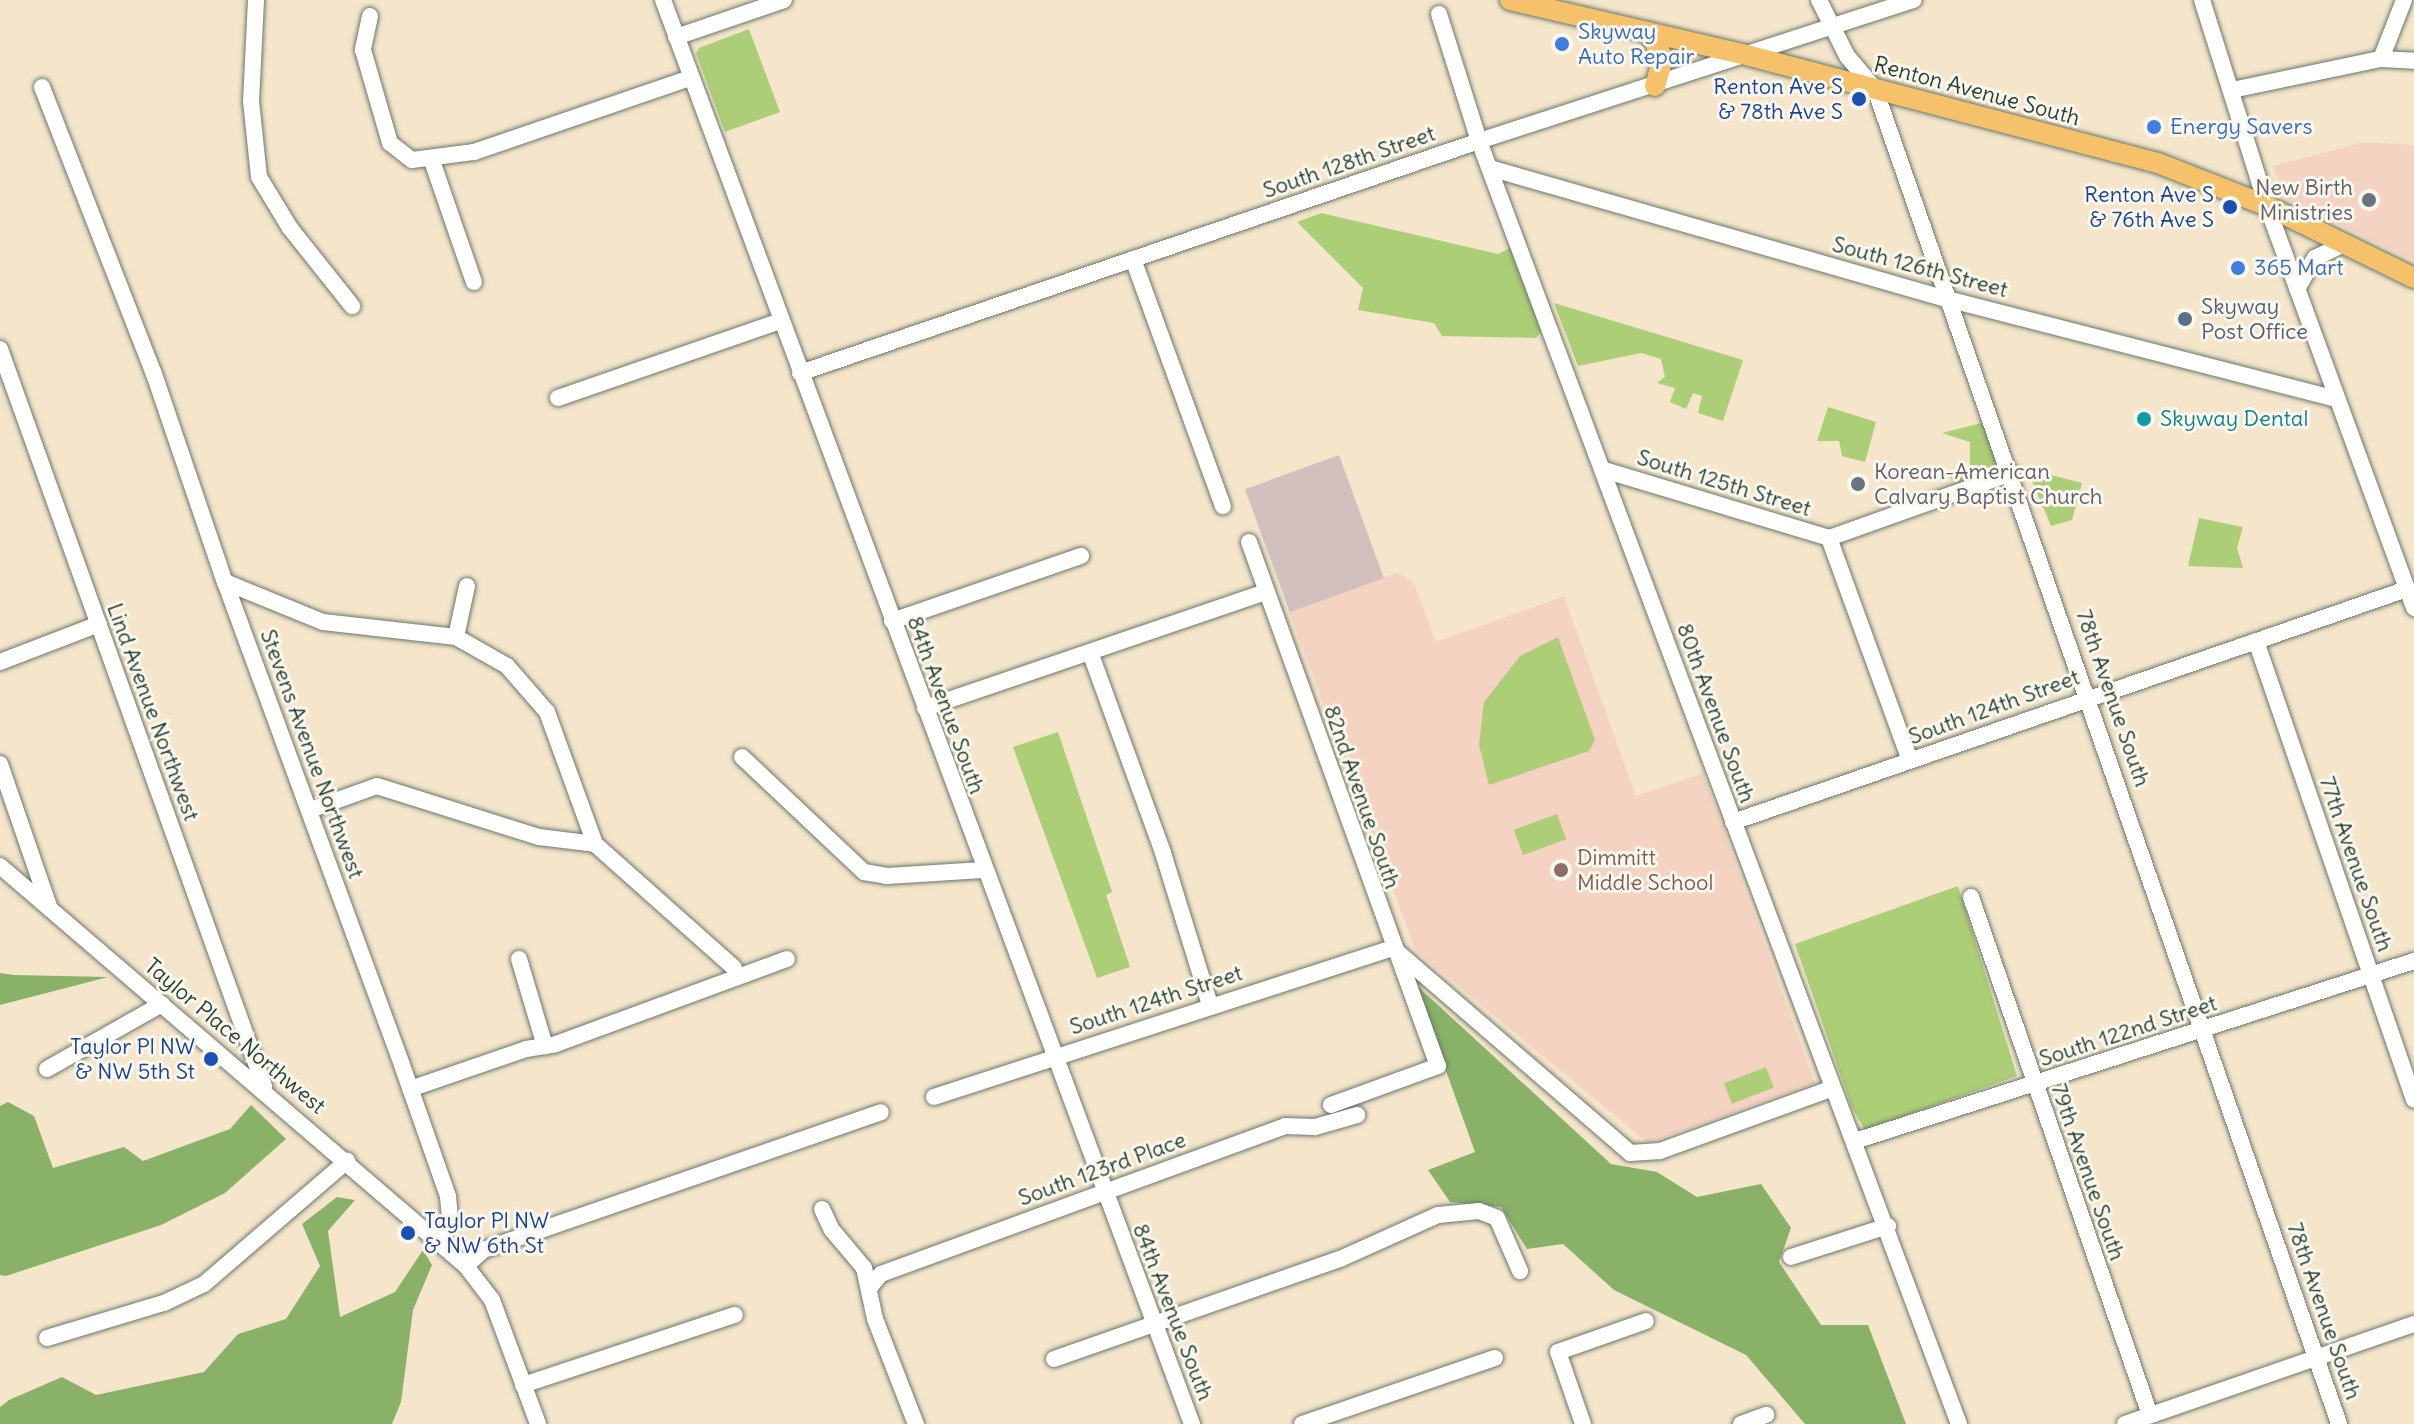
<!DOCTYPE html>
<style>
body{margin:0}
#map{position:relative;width:2414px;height:1424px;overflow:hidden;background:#f4e5cb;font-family:Delius,sans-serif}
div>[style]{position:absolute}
.built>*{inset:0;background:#f5d3c2}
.industrial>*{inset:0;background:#d1c0bd;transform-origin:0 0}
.green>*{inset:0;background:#acce76;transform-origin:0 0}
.forest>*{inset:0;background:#89b167}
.roads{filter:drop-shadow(0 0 2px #6a7869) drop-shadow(0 0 2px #6a7869)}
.minor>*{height:16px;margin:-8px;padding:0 8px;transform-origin:8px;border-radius:8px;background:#fff}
.major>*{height:20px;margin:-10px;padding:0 10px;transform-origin:10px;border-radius:10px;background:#f5c16b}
.dots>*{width:22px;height:22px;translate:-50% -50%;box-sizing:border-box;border:4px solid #fbf7ec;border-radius:50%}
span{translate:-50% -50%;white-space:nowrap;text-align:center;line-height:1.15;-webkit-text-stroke:6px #fbf7ec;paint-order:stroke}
.shop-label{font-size:22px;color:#366cbe}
.left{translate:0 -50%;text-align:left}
.transit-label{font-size:22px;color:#164399}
.right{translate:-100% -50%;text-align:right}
.street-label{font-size:22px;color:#1f3d34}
.worship-label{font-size:22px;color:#5b616d}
.service-label{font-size:22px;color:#4e5e75}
.culture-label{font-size:22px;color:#0d838f}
.education-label{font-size:22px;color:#785e54}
</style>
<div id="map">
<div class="built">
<i style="clip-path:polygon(2365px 142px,2414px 145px,2414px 261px,2287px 199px,2272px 166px)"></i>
<i style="clip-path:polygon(1398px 572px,1414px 583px,1436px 642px,1564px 596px,1636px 796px,1703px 773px,1815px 1083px,1648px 1143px,1416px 951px,1289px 612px)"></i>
</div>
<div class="industrial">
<i style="left:1339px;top:455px;width:131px;height:100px;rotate:70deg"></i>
</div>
<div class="green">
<i style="clip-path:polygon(749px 29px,780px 112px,725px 132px,696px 53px,699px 48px)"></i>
<i style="clip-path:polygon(1321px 213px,1498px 254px,1514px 246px,1541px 332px,1536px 338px,1442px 336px,1434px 323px,1358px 310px,1363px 288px,1297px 222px)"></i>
<i style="clip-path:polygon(1554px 303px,1743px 360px,1723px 421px,1698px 413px,1702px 396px,1693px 393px,1686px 409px,1670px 402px,1675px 388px,1657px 383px,1665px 377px,1661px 359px,1641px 353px,1578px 366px)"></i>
<i style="clip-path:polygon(1828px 407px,1876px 422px,1865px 462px,1842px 456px,1839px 441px,1817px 441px)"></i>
<i style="clip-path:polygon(1985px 422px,1998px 462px,1992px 472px,1958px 484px,1945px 474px,1970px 467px,1970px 442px,1942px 433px)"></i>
<i style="clip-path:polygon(2027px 469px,2082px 483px,2072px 520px,2051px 526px)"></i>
<i style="clip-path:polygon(2199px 518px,2243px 527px,2237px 548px,2243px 568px,2188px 566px)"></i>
<i style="clip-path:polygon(1558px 637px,1595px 740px,1589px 751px,1489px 785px,1479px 745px,1484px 702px,1520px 656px)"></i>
<i style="clip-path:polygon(1058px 732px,1112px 892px,1106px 895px,1130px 967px,1097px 978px,1013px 747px)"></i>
<i style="left:1557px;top:814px;width:27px;height:46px;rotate:70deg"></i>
<i style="clip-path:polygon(1958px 886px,2017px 1076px,1865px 1130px,1852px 1108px,1795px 944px)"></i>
<i style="left:1766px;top:1067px;width:22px;height:45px;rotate:69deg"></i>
</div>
<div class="forest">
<i style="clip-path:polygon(0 973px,14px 975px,108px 977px,0 1005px)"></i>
<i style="clip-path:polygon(1415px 984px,1611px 1164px,1657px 1172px,1697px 1197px,1761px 1184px,1791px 1228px,1779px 1262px,1821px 1325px,1868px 1325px,1906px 1424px,1805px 1424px,1746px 1355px,1614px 1290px,1563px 1244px,1527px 1249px,1501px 1207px,1450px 1202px,1428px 1170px,1475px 1152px)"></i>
<i style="clip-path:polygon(8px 1102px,34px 1116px,53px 1168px,124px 1147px,143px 1161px,230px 1129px,251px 1105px,286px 1139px,225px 1193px,161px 1225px,6px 1276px,0 1275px,0 1106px)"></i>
<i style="clip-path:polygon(337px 1197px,355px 1200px,328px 1231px,340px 1317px,395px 1292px,423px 1250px,432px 1265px,413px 1310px,401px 1402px,392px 1424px,0 1424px,0 1407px,9px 1400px,62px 1377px,96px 1395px,204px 1372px,238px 1334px,286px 1319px,320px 1266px,302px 1224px)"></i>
</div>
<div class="roads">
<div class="minor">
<i style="left:256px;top:0;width:101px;rotate:92.8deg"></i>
<i style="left:251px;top:101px;width:76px;rotate:84deg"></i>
<i style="left:259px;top:177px;width:60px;rotate:58.7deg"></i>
<i style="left:290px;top:228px;width:100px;rotate:51.5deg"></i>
<i style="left:663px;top:0;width:1519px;rotate:69.62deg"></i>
<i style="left:1819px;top:0;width:63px;rotate:63.4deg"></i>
<i style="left:1847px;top:56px;width:43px;rotate:49.7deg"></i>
<i style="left:1875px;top:89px;width:1413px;rotate:70.83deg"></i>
<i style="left:2202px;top:0;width:216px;rotate:72.5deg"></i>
<i style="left:2267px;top:206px;width:428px;rotate:69.9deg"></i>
<i style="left:1439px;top:14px;width:133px;rotate:72.5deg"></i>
<i style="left:1479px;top:141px;width:1370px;rotate:69.49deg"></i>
<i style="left:370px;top:16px;width:35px;rotate:102deg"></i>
<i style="left:363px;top:50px;width:97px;rotate:73.8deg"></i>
<i style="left:390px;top:143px;width:28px;rotate:38deg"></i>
<i style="left:412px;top:160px;width:63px;rotate:-7.4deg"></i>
<i style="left:474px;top:152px;width:228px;rotate:-18.9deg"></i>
<i style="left:676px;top:37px;width:114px;rotate:-18.9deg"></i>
<i style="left:2381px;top:59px;width:33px;rotate:3deg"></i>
<i style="left:42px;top:87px;width:308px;rotate:68.7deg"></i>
<i style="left:154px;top:374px;width:220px;rotate:71.2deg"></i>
<i style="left:225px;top:582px;width:514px;rotate:69.87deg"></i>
<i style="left:402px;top:1065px;width:139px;rotate:70.7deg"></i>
<i style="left:448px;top:1196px;width:24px;rotate:85deg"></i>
<i style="left:450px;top:1220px;width:23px;rotate:113deg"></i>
<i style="left:2232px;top:90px;width:152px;rotate:-11.8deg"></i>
<i style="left:2381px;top:59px;width:63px;rotate:-68.7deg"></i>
<i style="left:432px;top:161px;width:128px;rotate:70.9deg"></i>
<i style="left:1493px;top:169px;width:476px;rotate:16deg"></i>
<i style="left:1951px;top:300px;width:398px;rotate:14.4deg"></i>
<i style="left:1133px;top:259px;width:263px;rotate:70deg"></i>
<i style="left:2297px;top:289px;width:36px;rotate:-60deg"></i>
<i style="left:2315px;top:258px;width:32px;rotate:-26deg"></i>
<i style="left:0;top:349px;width:783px;rotate:70.29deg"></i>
<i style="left:800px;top:373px;width:718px;rotate:-18.86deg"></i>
<i style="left:1479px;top:141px;width:457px;rotate:-18deg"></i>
<i style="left:558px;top:398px;width:235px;rotate:-19.1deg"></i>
<i style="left:1604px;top:470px;width:235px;rotate:16.8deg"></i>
<i style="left:1829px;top:538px;width:194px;rotate:-19.6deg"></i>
<i style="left:1829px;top:538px;width:237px;rotate:70deg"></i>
<i style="left:1249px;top:542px;width:557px;rotate:70.17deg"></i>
<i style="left:1438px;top:1066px;width:114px;rotate:160deg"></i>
<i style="left:225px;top:582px;width:106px;rotate:22.2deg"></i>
<i style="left:323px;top:622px;width:134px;rotate:6.4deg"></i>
<i style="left:456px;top:637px;width:59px;rotate:29.6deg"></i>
<i style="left:507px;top:666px;width:61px;rotate:49deg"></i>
<i style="left:547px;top:712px;width:140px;rotate:70deg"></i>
<i style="left:595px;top:844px;width:186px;rotate:41.7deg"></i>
<i style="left:892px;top:621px;width:200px;rotate:-19deg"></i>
<i style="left:456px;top:637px;width:52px;rotate:-77.8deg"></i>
<i style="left:2256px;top:641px;width:485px;rotate:71deg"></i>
<i style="left:1090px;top:652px;width:214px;rotate:70deg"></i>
<i style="left:1163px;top:853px;width:159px;rotate:72.8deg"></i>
<i style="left:0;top:662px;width:106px;rotate:-21deg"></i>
<i style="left:925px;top:708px;width:360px;rotate:-18.8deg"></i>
<i style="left:742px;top:757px;width:168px;rotate:43.3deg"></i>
<i style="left:864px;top:872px;width:23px;rotate:10deg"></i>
<i style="left:887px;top:876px;width:96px;rotate:-3.6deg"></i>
<i style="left:0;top:764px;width:150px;rotate:71deg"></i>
<i style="left:310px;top:810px;width:71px;rotate:-19.7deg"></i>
<i style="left:377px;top:786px;width:170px;rotate:17.5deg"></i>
<i style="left:539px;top:837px;width:56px;rotate:7.1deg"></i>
<i style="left:1733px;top:822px;width:713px;rotate:-19.07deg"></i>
<i style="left:0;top:866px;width:614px;rotate:40.64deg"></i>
<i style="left:466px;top:1266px;width:43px;rotate:52.6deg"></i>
<i style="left:492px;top:1300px;width:132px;rotate:69.6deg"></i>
<i style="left:1971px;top:897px;width:548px;rotate:70.94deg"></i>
<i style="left:1394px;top:949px;width:312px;rotate:40.8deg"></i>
<i style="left:1630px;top:1153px;width:30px;rotate:-4deg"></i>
<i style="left:1660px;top:1151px;width:181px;rotate:-20deg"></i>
<i style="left:519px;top:959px;width:91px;rotate:73.4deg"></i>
<i style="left:47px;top:1069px;width:132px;rotate:-29.5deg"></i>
<i style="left:410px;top:1089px;width:123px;rotate:-19deg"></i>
<i style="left:526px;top:1049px;width:30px;rotate:-9deg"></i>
<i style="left:556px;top:1044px;width:246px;rotate:-20.2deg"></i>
<i style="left:934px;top:1097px;width:482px;rotate:-18deg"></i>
<i style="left:1855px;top:1141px;width:587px;rotate:-17.85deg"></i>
<i style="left:822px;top:1209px;width:23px;rotate:65deg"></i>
<i style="left:832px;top:1230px;width:50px;rotate:49.9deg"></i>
<i style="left:864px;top:1268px;width:52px;rotate:77.8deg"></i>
<i style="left:875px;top:1319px;width:113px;rotate:68.7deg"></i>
<i style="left:1791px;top:1257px;width:102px;rotate:-17.7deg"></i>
<i style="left:466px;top:1266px;width:23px;rotate:-43deg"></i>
<i style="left:483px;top:1250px;width:421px;rotate:-19.1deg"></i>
<i style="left:870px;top:1287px;width:17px;rotate:-50deg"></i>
<i style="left:881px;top:1274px;width:430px;rotate:-20.1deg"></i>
<i style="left:1285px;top:1126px;width:30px;rotate:2deg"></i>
<i style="left:1315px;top:1127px;width:44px;rotate:-15.9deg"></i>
<i style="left:47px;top:1338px;width:122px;rotate:-16.7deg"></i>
<i style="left:164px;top:1303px;width:44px;rotate:-25.4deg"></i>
<i style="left:204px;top:1284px;width:189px;rotate:-40.7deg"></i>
<i style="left:1054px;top:1359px;width:303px;rotate:-19.3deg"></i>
<i style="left:1340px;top:1259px;width:107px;rotate:-24.2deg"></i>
<i style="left:1438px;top:1215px;width:41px;rotate:-5.6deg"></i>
<i style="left:1479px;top:1211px;width:19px;rotate:21deg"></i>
<i style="left:1497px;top:1218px;width:58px;rotate:66.5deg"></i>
<i style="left:523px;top:1385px;width:223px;rotate:-18.3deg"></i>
<i style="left:1302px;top:1424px;width:204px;rotate:-18.9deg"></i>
<i style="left:1583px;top:1424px;width:76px;rotate:-109.1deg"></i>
<i style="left:1558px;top:1352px;width:93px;rotate:-19.4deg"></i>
<i style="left:1741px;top:1424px;width:27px;rotate:-20deg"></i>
<i style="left:2125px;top:1424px;width:306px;rotate:-19.1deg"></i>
</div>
<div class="major">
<i style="left:1510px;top:0;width:246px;rotate:13.1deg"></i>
<i style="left:1750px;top:56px;width:422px;rotate:14.7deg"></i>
<i style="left:2158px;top:163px;width:117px;rotate:21.5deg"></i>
<i style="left:2267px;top:206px;width:164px;rotate:26.1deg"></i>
<i style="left:1649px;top:32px;width:30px;rotate:62deg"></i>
<i style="left:1663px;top:58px;width:29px;rotate:106deg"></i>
</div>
</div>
<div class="dots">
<i style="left:1562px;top:44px;background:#3f7fe0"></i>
<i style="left:1859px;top:99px;background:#1a4fb4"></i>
<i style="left:2154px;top:127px;background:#3f7fe0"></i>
<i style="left:2369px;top:200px;background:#6b7280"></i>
<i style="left:2230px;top:207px;background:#1a4fb4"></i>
<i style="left:2238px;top:268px;background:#3f7fe0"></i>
<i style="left:2185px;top:319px;background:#5c6f8a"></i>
<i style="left:2144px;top:419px;background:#0f9aa8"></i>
<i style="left:1858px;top:484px;background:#6b7280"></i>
<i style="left:1561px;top:870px;background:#8d6e63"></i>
<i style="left:211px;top:1059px;background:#1a4fb4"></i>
<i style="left:408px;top:1233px;background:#1a4fb4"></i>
</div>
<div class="shop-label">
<span class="left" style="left:1578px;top:44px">Skyway<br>Auto Repair</span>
<span class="left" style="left:2170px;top:127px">Energy Savers</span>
<span class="left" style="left:2254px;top:268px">365 Mart</span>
</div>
<div class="transit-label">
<span class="right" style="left:1843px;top:99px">Renton Ave S<br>&amp; 78th Ave S</span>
<span class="right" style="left:2214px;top:207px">Renton Ave S<br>&amp; 76th Ave S</span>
<span class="right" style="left:195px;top:1059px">Taylor Pl NW<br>&amp; NW 5th St</span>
<span class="left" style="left:424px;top:1233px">Taylor Pl NW<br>&amp; NW 6th St</span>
</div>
<div class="street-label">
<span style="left:1977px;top:91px;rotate:15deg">Renton Avenue South</span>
<span style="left:1349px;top:162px;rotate:-19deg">South 128th Street</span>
<span style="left:1920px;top:267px;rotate:15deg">South 126th Street</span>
<span style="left:1724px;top:483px;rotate:17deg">South 125th Street</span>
<span style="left:2113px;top:698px;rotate:71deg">78th Avenue South</span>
<span style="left:946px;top:705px;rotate:70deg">84th Avenue South</span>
<span style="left:1994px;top:707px;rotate:-20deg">South 124th Street</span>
<span style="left:153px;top:712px;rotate:70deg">Lind Avenue Northwest</span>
<span style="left:1716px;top:713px;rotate:70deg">80th Avenue South</span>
<span style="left:312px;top:754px;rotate:70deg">Stevens Avenue Northwest</span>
<span style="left:1362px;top:797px;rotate:71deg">82nd Avenue South</span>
<span style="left:2356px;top:864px;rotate:71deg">77th Avenue South</span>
<span style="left:1156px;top:1000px;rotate:-18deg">South 124th Street</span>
<span style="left:2128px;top:1031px;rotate:-18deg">South 122nd Street</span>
<span style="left:235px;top:1036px;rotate:40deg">Taylor Place Northwest</span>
<span style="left:1102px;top:1169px;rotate:-20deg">South 123rd Place</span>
<span style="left:2088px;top:1172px;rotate:71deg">79th Avenue South</span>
<span style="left:2324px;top:1311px;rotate:71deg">78th Avenue South</span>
<span style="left:1173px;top:1312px;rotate:69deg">84th Avenue South</span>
</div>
<div class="worship-label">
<span class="right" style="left:2353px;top:200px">New Birth<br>Ministries</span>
<span class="left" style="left:1874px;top:484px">Korean-American<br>Calvary Baptist Church</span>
</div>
<div class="service-label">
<span class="left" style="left:2201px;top:319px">Skyway<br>Post Office</span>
</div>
<div class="culture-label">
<span class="left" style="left:2160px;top:419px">Skyway Dental</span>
</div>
<div class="education-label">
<span class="left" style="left:1577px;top:870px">Dimmitt<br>Middle School</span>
</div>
</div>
